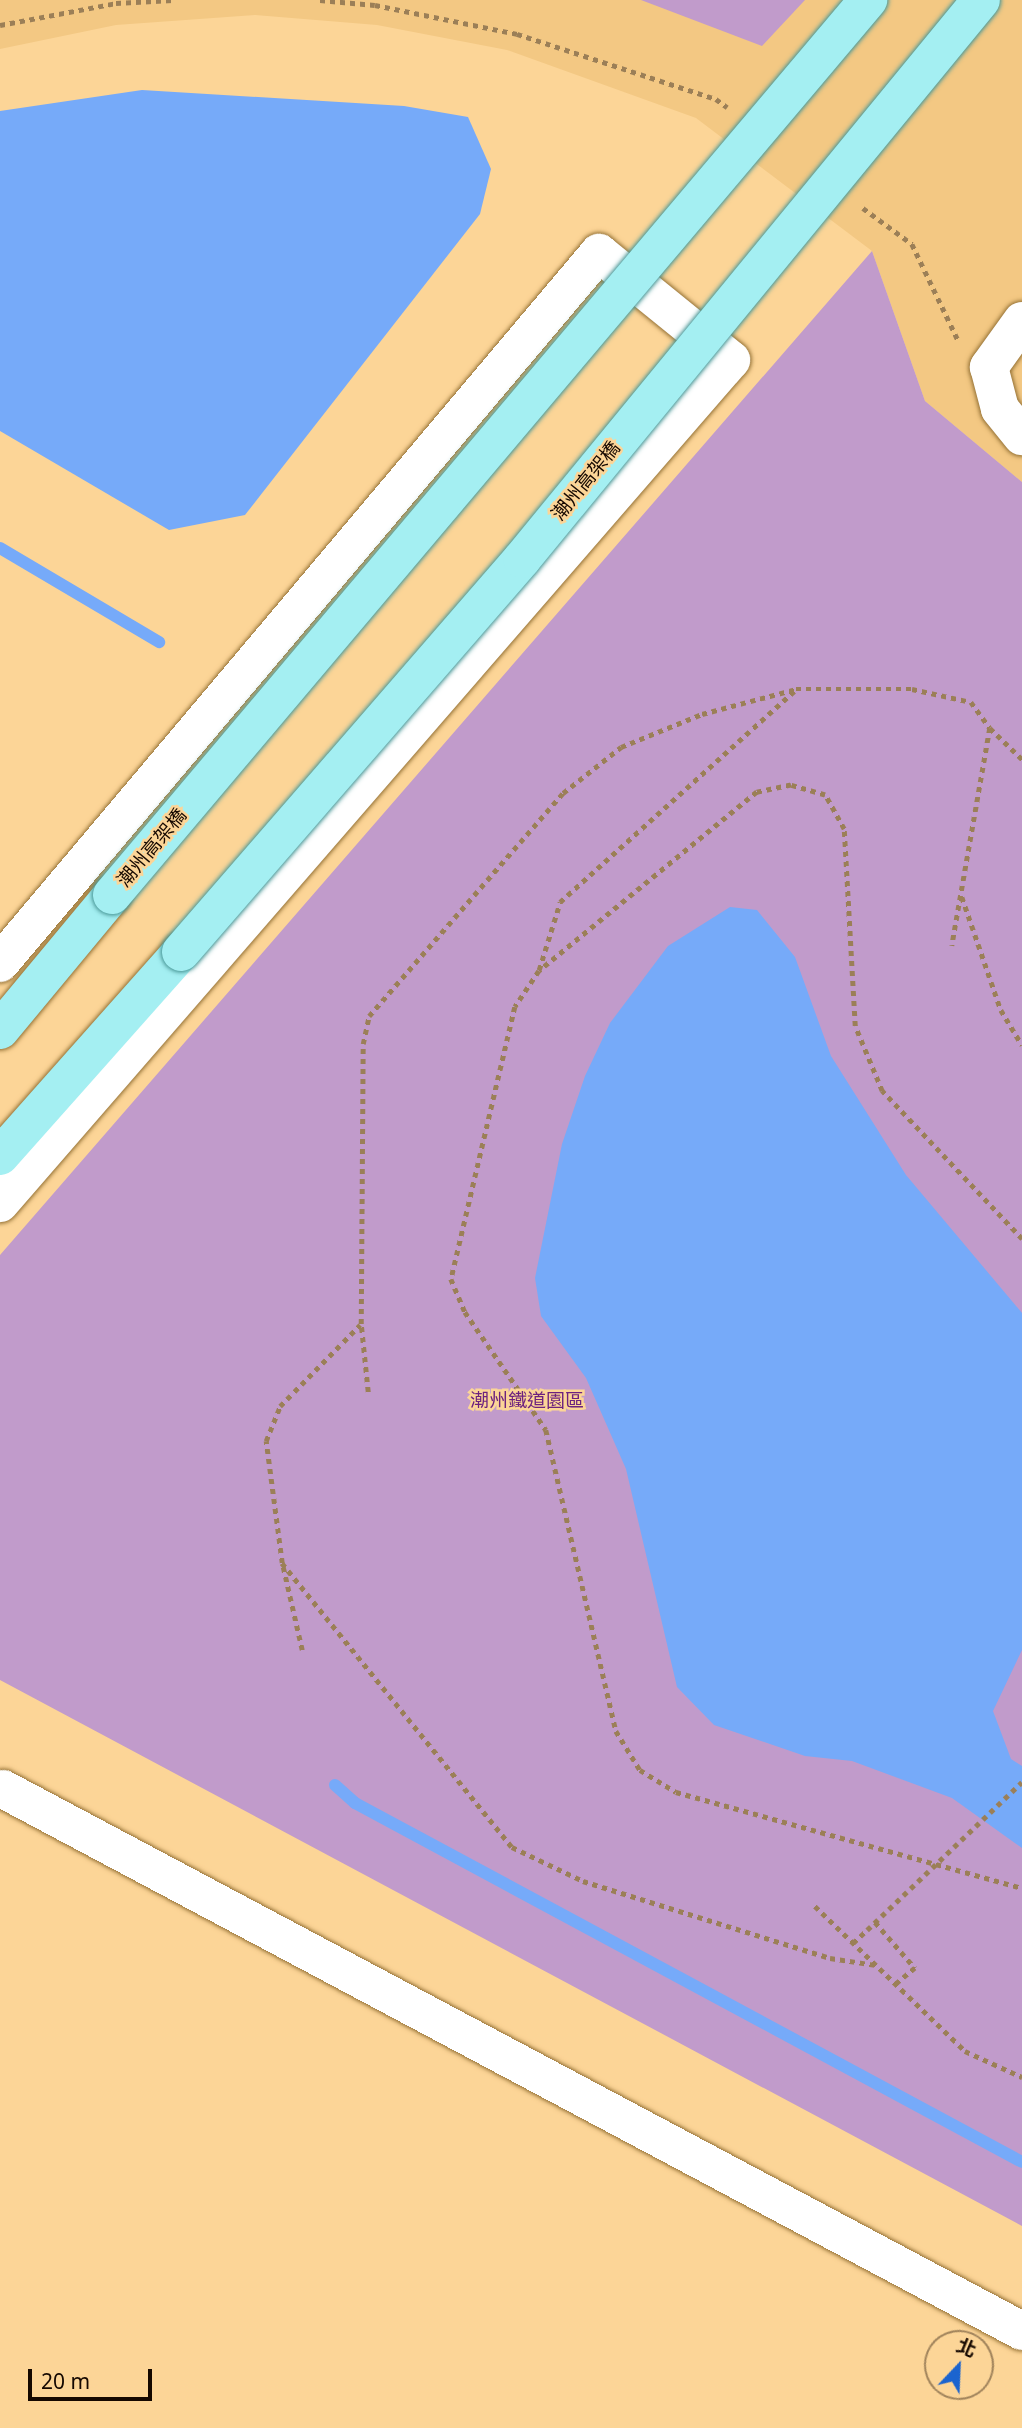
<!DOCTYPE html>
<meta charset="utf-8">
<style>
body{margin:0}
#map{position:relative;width:1022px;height:2428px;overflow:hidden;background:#fcd597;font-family:"Noto Sans","Noto Sans TC",sans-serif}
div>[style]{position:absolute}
.built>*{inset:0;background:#f3c883}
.green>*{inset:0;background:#c19bcb}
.water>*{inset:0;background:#76aaf9}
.stream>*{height:12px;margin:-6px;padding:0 6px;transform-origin:6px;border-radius:6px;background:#76aaf9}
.path>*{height:4.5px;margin-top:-2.25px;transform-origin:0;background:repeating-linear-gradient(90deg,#9b7f57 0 5px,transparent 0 10px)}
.roads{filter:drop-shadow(0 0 2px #957236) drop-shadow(0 0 2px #957236)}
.minor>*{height:38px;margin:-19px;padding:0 19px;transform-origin:19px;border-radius:19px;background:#fff}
.major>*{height:38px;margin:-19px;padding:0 19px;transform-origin:19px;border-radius:19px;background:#a4eff2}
.path-bridge>*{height:4.5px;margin-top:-2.25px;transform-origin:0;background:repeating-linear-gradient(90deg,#9b7f57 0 5px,transparent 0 10px)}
.bridges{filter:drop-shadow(0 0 2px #4a9898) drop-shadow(0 0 2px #4a9898)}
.major-bridge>*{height:38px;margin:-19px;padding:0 19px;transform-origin:19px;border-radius:19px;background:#a4eff2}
span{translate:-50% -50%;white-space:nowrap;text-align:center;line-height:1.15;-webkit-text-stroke:5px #fcd597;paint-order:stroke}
.street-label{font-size:19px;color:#150800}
.park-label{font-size:19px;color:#6d227f}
.north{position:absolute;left:924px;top:2330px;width:70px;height:70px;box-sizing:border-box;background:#fcd597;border:2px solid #a0835b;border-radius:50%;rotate:23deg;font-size:19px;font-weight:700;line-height:28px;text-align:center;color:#150800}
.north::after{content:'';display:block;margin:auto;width:24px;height:32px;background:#1b64cf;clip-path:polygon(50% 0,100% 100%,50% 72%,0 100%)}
.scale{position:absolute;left:28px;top:2369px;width:124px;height:32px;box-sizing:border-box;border:4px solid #150800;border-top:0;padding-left:9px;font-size:21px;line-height:24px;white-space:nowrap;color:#150800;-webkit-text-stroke:5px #fcd597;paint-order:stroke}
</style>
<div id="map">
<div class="built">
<i style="clip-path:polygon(0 0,1022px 0,1022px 482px,925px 401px,872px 251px,696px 118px,507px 50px,377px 25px,255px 15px,116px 25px,0 49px)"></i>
</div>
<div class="green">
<i style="clip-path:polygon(641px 0,805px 0,762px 46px)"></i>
<i style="clip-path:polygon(872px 251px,925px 401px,1022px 482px,1022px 2226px,0 1680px,0 1255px)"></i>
</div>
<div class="water">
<i style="clip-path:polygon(142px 90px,404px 106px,468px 117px,491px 169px,480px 214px,245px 515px,169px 530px,0 431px,0 111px)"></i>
<i style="clip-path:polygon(730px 907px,757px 910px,795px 957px,831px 1056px,906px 1175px,1022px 1313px,1022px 1650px,993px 1711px,1011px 1759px,1022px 1766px,1022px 1848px,952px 1798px,852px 1761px,805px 1756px,714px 1725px,677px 1687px,626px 1469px,586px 1378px,541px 1316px,535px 1278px,562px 1144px,585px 1076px,610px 1023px,668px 946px)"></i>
</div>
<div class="stream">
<i style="left:0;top:548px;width:185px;rotate:30.6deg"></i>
<i style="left:335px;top:1785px;width:27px;rotate:42deg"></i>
<i style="left:355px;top:1803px;width:757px;rotate:28.29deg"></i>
</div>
<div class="path">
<i style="left:320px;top:0;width:55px;rotate:5.2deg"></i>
<i style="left:375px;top:5px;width:145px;rotate:11.5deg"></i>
<i style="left:517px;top:34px;width:209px;rotate:18.1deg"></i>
<i style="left:716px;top:99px;width:14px;rotate:36deg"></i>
<i style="left:0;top:25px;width:118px;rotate:-10.7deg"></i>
<i style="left:116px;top:3px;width:57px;rotate:-3deg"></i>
<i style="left:863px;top:208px;width:61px;rotate:36.3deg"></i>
<i style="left:912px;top:244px;width:109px;rotate:64.4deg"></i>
<i style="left:990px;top:728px;width:45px;rotate:44.1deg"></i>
<i style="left:962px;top:897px;width:120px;rotate:71deg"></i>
<i style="left:1001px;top:1010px;width:41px;rotate:59deg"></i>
<i style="left:539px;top:970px;width:71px;rotate:-72.8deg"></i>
<i style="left:560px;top:902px;width:315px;rotate:-42deg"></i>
<i style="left:1022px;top:1239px;width:204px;rotate:-133.4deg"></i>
<i style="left:882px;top:1091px;width:70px;rotate:-112.6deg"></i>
<i style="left:855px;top:1026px;width:197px;rotate:-93.2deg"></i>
<i style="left:844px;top:829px;width:39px;rotate:-119deg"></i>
<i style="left:825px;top:795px;width:35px;rotate:-164deg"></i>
<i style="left:791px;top:785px;width:35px;rotate:168deg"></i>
<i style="left:757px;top:792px;width:282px;rotate:140.6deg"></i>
<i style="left:539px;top:971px;width:43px;rotate:123.7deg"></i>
<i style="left:515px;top:1007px;width:279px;rotate:103.2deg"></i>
<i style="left:451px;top:1279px;width:36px;rotate:67deg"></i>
<i style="left:465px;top:1312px;width:143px;rotate:55.5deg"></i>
<i style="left:546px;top:1430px;width:309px;rotate:76.9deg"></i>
<i style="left:616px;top:1731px;width:46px;rotate:58.4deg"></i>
<i style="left:640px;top:1770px;width:42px;rotate:31.4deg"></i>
<i style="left:676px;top:1792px;width:359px;rotate:15.5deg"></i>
<i style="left:368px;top:1392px;width:68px;rotate:-95.9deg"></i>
<i style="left:361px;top:1324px;width:280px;rotate:-89.6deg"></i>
<i style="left:363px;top:1044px;width:29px;rotate:-78deg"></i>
<i style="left:369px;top:1016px;width:296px;rotate:-49deg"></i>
<i style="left:563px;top:793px;width:74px;rotate:-38.4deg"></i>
<i style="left:621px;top:747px;width:87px;rotate:-22.2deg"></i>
<i style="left:702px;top:714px;width:97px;rotate:-14.9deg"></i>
<i style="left:796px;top:689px;width:116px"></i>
<i style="left:912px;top:689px;width:60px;rotate:12.4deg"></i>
<i style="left:971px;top:702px;width:32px;rotate:54deg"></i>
<i style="left:990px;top:728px;width:221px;rotate:99.9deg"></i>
<i style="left:282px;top:1563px;width:365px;rotate:51deg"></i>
<i style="left:512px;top:1847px;width:79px;rotate:25.6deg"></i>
<i style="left:583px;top:1881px;width:259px;rotate:17.3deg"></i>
<i style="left:830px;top:1958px;width:47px;rotate:8.7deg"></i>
<i style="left:302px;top:1650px;width:89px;rotate:-102.9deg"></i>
<i style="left:282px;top:1563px;width:123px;rotate:-97.5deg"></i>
<i style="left:266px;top:1441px;width:38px;rotate:-68deg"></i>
<i style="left:280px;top:1406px;width:114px;rotate:-45.4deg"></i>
<i style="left:815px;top:1906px;width:209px;rotate:44deg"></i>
<i style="left:965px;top:2051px;width:63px;rotate:24.5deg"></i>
<i style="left:875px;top:1922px;width:61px;rotate:49deg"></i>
<i style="left:915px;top:1968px;width:25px;rotate:140deg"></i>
<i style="left:853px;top:1943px;width:19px;rotate:-43deg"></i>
</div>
<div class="roads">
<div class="minor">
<i style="left:1022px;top:321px;width:57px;rotate:125.7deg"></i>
<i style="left:989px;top:367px;width:43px;rotate:75.3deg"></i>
<i style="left:1000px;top:409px;width:35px;rotate:51deg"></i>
<i style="left:0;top:963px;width:929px;rotate:-49.85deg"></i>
<i style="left:599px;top:253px;width:170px;rotate:39deg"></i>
<i style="left:731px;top:360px;width:1116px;rotate:130.93deg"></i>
<i style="left:3px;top:1789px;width:1154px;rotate:28.01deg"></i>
</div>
<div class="major">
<i style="left:0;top:1030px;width:175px;rotate:-50.3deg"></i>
<i style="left:0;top:1156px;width:273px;rotate:-48.4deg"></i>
</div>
</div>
<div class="path-bridge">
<i style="left:867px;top:1930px;width:214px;rotate:-43.7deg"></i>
</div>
<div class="bridges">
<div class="major-bridge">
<i style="left:112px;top:895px;width:1172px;rotate:-49.81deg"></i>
<i style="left:181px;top:952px;width:520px;rotate:-49.05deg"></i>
<i style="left:522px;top:559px;width:723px;rotate:-50.61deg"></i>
</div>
</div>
<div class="street-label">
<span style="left:586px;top:481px;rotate:-51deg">潮州高架橋</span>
<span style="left:152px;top:848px;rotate:-50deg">潮州高架橋</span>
</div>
<div class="park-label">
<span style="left:527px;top:1401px">潮州鐵道園區</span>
</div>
<div class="north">北</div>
<div class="scale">20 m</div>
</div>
